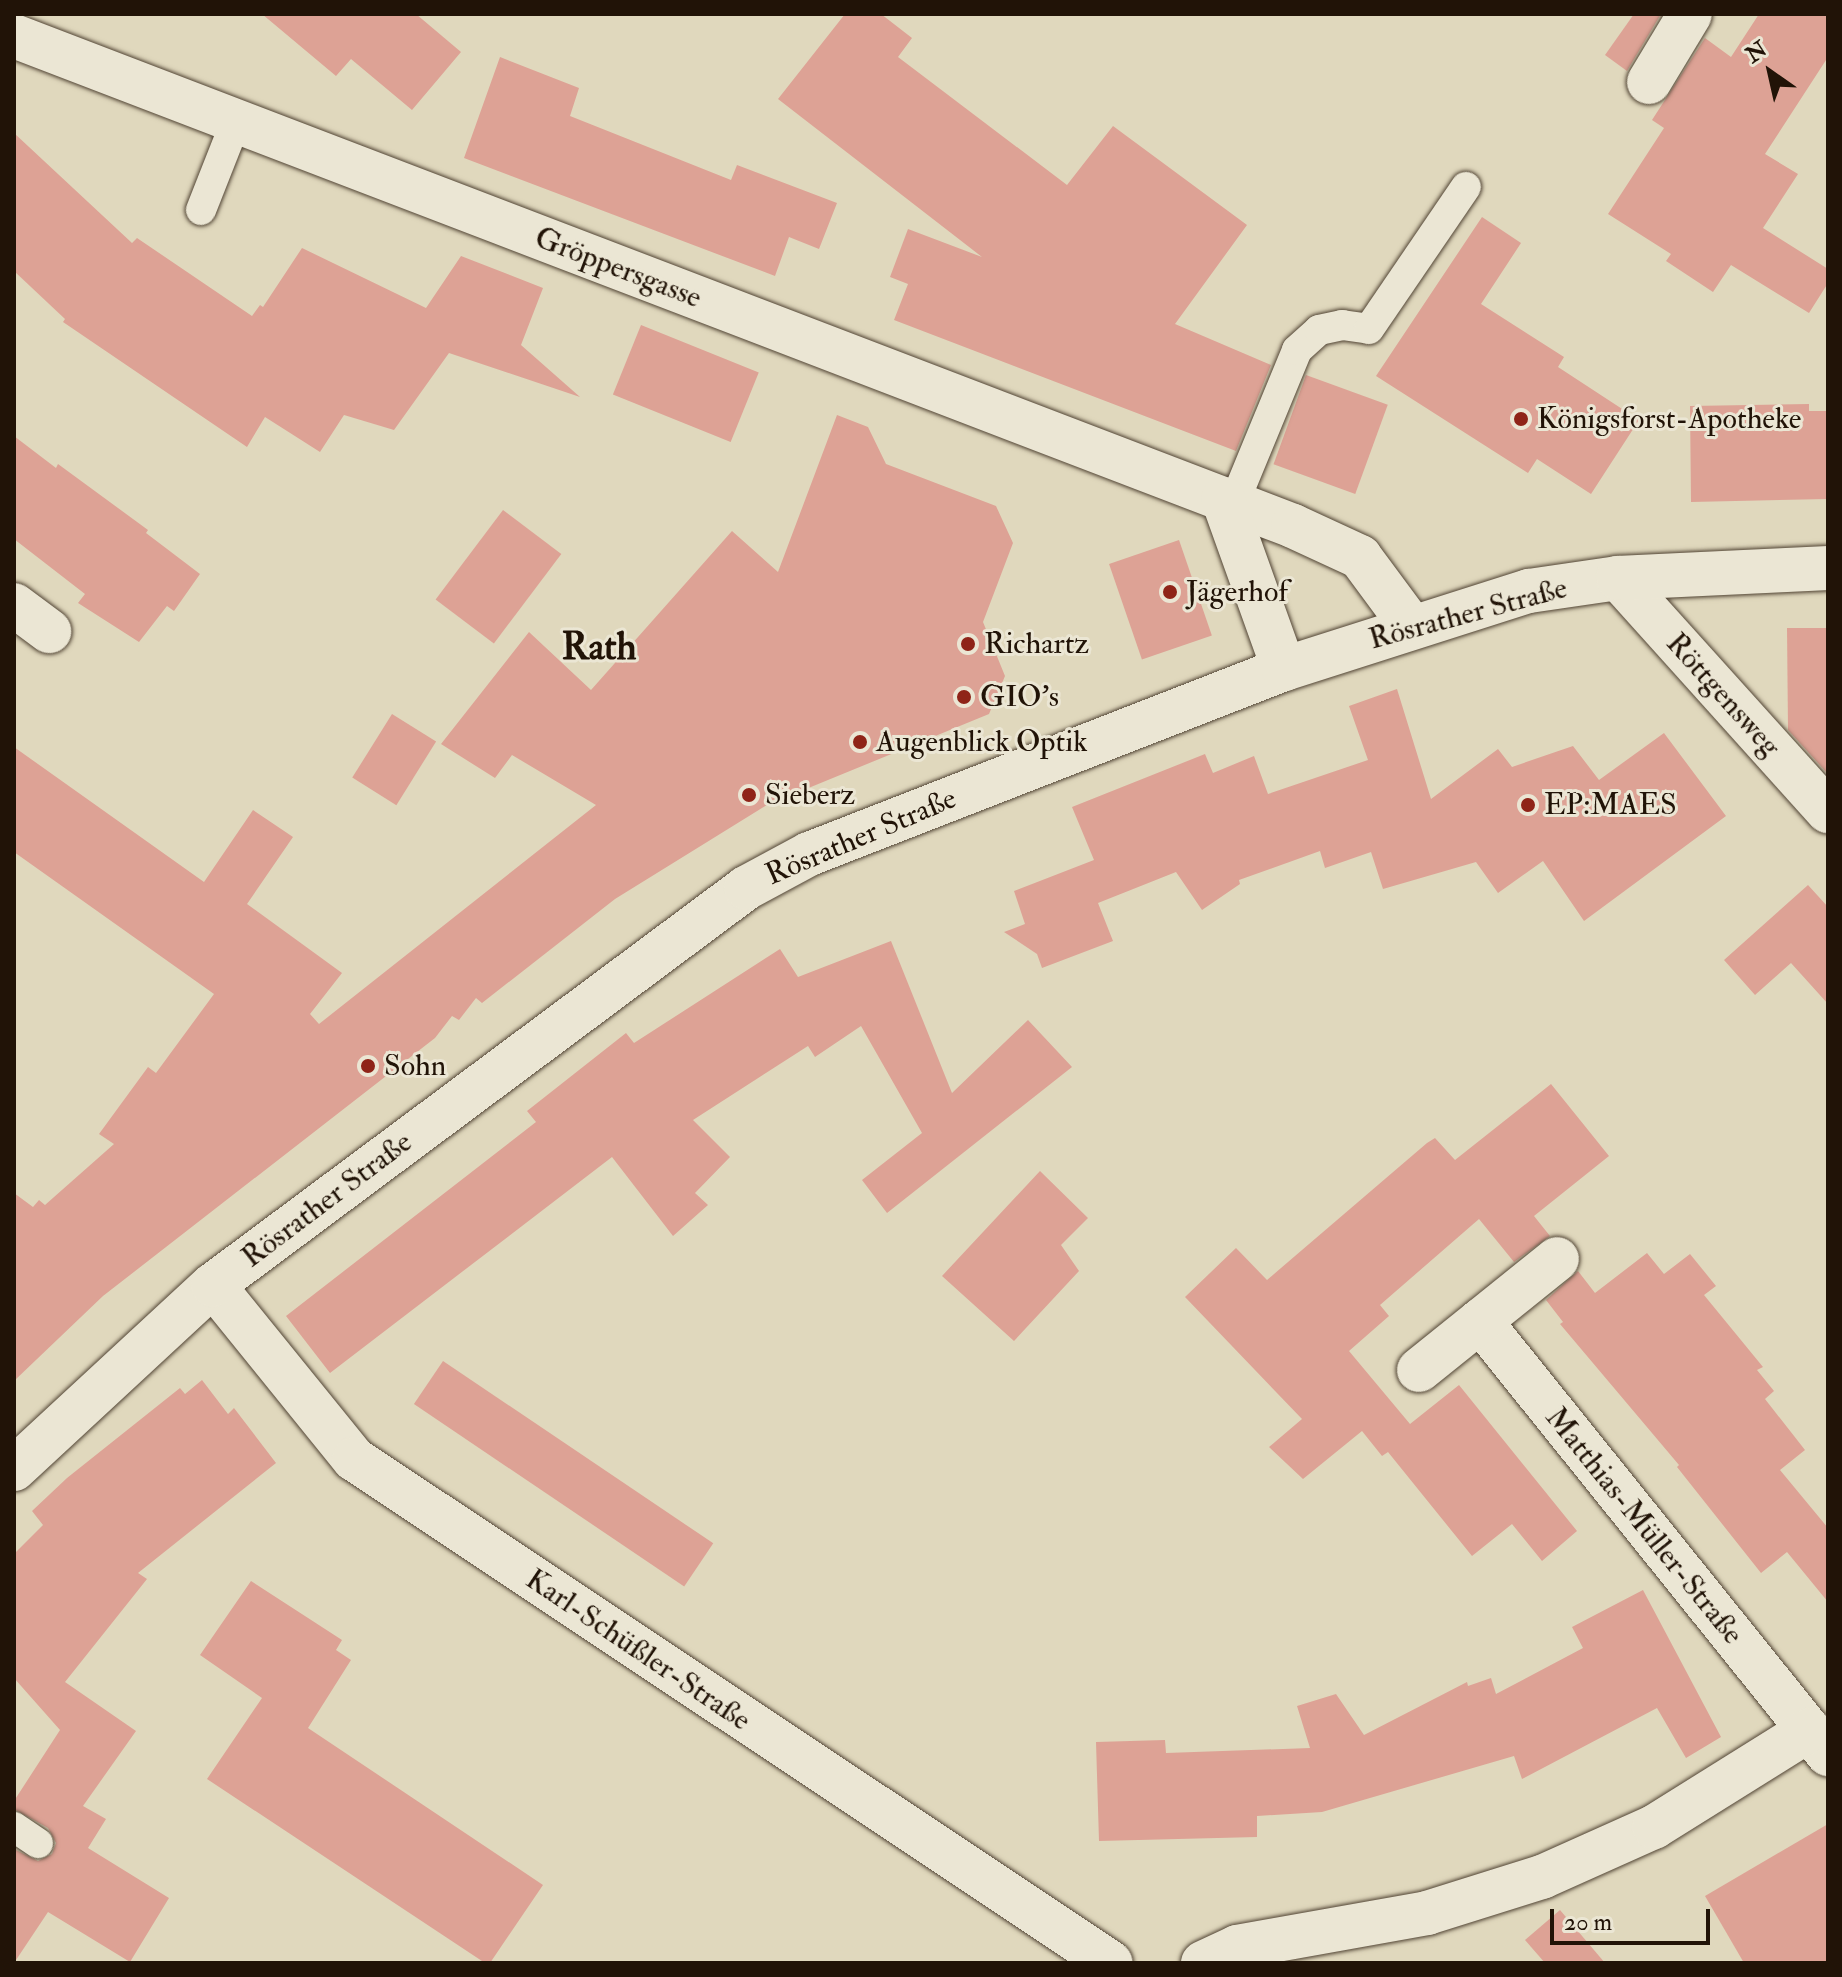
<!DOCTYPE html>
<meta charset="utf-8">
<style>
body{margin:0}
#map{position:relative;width:1842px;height:1977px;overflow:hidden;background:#e0d8bd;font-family:"IM FELL Double Pica",serif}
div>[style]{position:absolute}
.building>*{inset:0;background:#dda295;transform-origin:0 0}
.roads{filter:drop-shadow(0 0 2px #514434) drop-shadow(0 0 2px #514434)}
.service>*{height:30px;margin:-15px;padding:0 15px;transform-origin:15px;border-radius:15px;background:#ebe6d4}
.minor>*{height:44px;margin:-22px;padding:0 22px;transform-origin:22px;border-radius:22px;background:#ebe6d4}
.secondary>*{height:44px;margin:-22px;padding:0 22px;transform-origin:22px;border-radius:22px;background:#ebe6d4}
.dots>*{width:22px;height:22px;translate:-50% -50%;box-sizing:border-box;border:4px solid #ebe6d4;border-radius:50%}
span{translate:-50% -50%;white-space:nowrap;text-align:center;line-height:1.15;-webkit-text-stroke:6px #ebe6d4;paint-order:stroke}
.street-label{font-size:30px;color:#211307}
.poi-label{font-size:30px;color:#211307}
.left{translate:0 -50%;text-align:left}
.district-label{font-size:38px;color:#211307;font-weight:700}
.frame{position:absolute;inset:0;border:16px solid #211307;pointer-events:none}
.north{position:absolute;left:1730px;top:32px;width:80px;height:80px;-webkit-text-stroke:6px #ebe6d4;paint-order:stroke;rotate:326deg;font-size:22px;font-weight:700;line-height:32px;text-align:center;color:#211307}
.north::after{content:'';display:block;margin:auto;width:28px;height:36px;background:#211307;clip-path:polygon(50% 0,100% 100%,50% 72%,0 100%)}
.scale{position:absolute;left:1550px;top:1909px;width:160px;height:36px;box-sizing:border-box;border:4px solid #211307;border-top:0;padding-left:10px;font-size:24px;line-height:28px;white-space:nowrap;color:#211307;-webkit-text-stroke:6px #ebe6d4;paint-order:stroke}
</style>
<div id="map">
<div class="building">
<i style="clip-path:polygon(262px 14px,416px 14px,461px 52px,412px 110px,351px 59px,336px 76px)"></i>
<i style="clip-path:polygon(845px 14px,881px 14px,912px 38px,898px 57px,1067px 185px,1113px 126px,1247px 225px,1175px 324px,1271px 365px,1236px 451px,894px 320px,908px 284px,890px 277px,908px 229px,982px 257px,778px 99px)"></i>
<i style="clip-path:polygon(1634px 14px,1661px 14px,1627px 71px,1605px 55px)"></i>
<i style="clip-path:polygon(1759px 14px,1828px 14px,1828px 57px,1765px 154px,1798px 174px,1763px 228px,1828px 269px,1828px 283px,1809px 313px,1731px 265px,1713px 292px,1666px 261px,1671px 254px,1608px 214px,1664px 128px,1652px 120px,1705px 38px,1731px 57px)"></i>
<i style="clip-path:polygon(500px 57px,579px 88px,570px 116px,731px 180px,737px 165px,837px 203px,819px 249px,789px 237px,775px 276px,464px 158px)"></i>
<i style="clip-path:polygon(14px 133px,132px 243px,137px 238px,252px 316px,260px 305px,263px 307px,302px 248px,426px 308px,461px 256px,543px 288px,521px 345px,580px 397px,449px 353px,394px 430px,344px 415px,320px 452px,265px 417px,247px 447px,63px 322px,65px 319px,14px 271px)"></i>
<i style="clip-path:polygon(1482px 217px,1521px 243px,1481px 304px,1564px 357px,1558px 367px,1639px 420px,1591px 494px,1537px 459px,1528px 473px,1376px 376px)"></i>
<i style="left:641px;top:325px;width:127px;height:75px;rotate:22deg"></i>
<i style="left:1306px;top:375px;width:87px;height:95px;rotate:20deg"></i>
<i style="clip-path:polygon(1809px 404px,1809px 411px,1828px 411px,1828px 499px,1691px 502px,1690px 406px)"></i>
<i style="clip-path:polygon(837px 415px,868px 427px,886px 464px,996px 506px,1013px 543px,983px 622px,1005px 676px,989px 714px,767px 805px,615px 899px,482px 1003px,476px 998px,459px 1020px,452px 1016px,435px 1038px,103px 1296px,14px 1381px,14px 1193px,33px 1207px,39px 1200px,45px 1205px,114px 1144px,99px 1134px,148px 1067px,156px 1073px,214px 994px,14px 852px,14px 747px,204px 882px,253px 810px,293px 837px,247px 904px,342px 973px,310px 1014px,319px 1024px,596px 805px,512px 755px,495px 778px,441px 744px,529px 632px,591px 690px,732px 531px,778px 572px)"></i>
<i style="clip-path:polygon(14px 436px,56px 468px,58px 464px,148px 530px,146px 533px,200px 574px,174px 611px,167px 606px,139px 642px,78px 603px,85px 594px,14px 539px)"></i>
<i style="left:503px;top:510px;width:73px;height:112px;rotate:37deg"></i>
<i style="left:1179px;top:540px;width:101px;height:74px;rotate:71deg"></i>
<i style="clip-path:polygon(1787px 628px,1828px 628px,1828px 774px,1788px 730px)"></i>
<i style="clip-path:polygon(1397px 689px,1431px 799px,1498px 749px,1512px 767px,1573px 746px,1599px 780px,1664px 733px,1726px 816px,1584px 921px,1543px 861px,1498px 893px,1476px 862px,1383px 889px,1371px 852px,1325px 868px,1320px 851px,1239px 880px,1240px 884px,1202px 910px,1176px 872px,1098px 903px,1113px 941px,1042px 968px,1037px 954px,1004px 932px,1025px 924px,1014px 891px,1094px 860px,1072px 807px,1205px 754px,1213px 773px,1254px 756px,1268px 794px,1368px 760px,1349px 706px)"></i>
<i style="left:392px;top:714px;width:52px;height:75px;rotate:32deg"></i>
<i style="clip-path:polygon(1808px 885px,1828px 907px,1828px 1004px,1791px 963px,1755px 995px,1724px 960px)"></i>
<i style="clip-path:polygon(891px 941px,952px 1093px,1028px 1020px,1072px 1067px,887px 1213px,862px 1180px,922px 1133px,861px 1026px,815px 1057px,808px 1046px,693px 1120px,730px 1157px,695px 1193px,708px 1205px,673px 1236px,612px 1157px,330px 1373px,286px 1316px,536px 1122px,527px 1111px,626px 1033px,634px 1043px,780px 949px,798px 977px)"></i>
<i style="clip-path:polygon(1551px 1084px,1609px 1156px,1534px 1216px,1550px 1236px,1514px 1262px,1479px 1219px,1380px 1305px,1389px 1316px,1349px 1351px,1410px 1424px,1459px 1385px,1577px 1531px,1542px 1561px,1512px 1524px,1472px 1556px,1388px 1452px,1382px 1456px,1362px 1431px,1303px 1479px,1269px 1447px,1302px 1419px,1185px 1297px,1236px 1248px,1267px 1280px,1427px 1143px,1435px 1138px,1455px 1160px)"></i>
<i style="clip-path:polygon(1040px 1171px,1088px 1218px,1061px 1245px,1079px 1271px,1014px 1341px,942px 1276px)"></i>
<i style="clip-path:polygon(1647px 1253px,1664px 1274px,1690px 1254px,1716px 1286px,1704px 1295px,1763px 1367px,1757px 1370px,1774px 1391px,1765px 1399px,1805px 1450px,1780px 1470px,1828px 1528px,1828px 1602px,1787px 1552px,1761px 1573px,1677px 1467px,1679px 1465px,1560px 1324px,1563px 1322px,1546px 1300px,1578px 1271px,1595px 1293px)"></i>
<i style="left:443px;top:1361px;width:326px;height:52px;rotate:34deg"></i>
<i style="clip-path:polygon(202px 1380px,228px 1414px,234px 1408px,276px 1463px,138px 1573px,147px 1579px,65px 1682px,136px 1731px,83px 1806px,106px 1819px,88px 1848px,169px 1898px,130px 1962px,48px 1912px,14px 1963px,14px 1849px,38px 1861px,52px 1854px,56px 1843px,48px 1828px,14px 1809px,14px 1801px,60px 1730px,14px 1678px,14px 1554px,43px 1525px,32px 1511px,67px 1478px,180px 1388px,185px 1394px)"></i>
<i style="clip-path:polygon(251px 1581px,342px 1640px,336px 1650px,351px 1660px,308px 1728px,543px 1885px,490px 1963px,485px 1963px,207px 1779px,262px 1698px,200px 1655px)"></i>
<i style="clip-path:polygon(1643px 1590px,1721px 1737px,1686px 1758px,1657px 1708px,1522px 1779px,1514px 1756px,1322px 1812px,1257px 1816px,1257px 1837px,1099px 1841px,1096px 1742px,1165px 1740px,1166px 1753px,1310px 1748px,1297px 1706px,1336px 1694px,1364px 1735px,1467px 1682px,1468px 1686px,1491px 1678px,1496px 1694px,1583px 1648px,1572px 1627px)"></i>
<i style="clip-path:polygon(1828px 1824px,1828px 1963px,1744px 1963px,1705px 1896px)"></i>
<i style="clip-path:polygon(1560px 1910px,1605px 1963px,1545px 1963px,1525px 1940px)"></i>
</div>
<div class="roads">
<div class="service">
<i style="left:201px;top:210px;width:96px;rotate:-68.5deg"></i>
<i style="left:1234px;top:503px;width:165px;rotate:-67.6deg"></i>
<i style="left:1297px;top:350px;width:30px;rotate:-42deg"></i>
<i style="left:1319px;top:330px;width:24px;rotate:-12deg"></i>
<i style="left:1342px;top:325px;width:27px;rotate:8deg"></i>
<i style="left:1369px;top:329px;width:172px;rotate:-55.7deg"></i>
<i style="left:14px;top:1827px;width:29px;rotate:34deg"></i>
</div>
<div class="minor">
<i style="left:14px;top:36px;width:1370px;rotate:20.96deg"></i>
<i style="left:1293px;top:526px;width:74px;rotate:24.8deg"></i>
<i style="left:1360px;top:557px;width:86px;rotate:53.5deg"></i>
<i style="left:1649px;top:82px;width:79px;rotate:-58.9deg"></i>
<i style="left:1223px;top:499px;width:181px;rotate:70.3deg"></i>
<i style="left:1618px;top:578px;width:314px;rotate:48deg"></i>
<i style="left:14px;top:605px;width:44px;rotate:36.6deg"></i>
<i style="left:213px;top:1285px;width:224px;rotate:51deg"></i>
<i style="left:354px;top:1459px;width:909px;rotate:33.66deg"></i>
<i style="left:1480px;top:1321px;width:556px;rotate:51.21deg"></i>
<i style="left:1419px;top:1370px;width:177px;rotate:-38.8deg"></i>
<i style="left:1203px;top:1963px;width:38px;rotate:-25deg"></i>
<i style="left:1237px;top:1947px;width:193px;rotate:-10.1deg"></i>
<i style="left:1427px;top:1913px;width:121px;rotate:-17.4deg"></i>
<i style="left:1542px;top:1877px;width:123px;rotate:-24.1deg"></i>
<i style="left:1654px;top:1827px;width:183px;rotate:-32deg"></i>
</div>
<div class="secondary">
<i style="left:14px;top:1469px;width:271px;rotate:-42.8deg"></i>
<i style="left:213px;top:1285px;width:665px;rotate:-36.68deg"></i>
<i style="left:746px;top:888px;width:72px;rotate:-28.4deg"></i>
<i style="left:809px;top:854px;width:510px;rotate:-21.28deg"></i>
<i style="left:1284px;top:669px;width:257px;rotate:-17.7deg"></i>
<i style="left:1529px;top:591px;width:90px;rotate:-8.3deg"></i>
<i style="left:1618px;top:578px;width:210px;rotate:-2.7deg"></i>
</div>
</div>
<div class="dots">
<i style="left:1521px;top:419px;background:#8f2418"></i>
<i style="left:1170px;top:592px;background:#8f2418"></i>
<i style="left:968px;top:644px;background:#8f2418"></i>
<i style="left:964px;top:697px;background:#8f2418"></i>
<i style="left:860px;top:742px;background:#8f2418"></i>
<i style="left:749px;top:795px;background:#8f2418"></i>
<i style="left:1528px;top:805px;background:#8f2418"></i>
<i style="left:368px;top:1066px;background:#8f2418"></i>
</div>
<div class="street-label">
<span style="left:618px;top:268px;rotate:21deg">Gröppersgasse</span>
<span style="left:1468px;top:614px;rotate:-15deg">Rösrather Straße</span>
<span style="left:1723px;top:695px;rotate:48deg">Röttgensweg</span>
<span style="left:861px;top:837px;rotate:-23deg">Rösrather Straße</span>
<span style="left:327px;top:1200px;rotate:-37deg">Rösrather Straße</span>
<span style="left:1644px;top:1526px;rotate:51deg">Matthias-Müller-Straße</span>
<span style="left:638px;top:1650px;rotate:34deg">Karl-Schüßler-Straße</span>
</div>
<div class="poi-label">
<span class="left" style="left:1537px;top:419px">Königsforst-Apotheke</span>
<span class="left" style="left:1186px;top:592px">Jägerhof</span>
<span class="left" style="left:984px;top:644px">Richartz</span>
<span class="left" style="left:980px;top:697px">GIO's</span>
<span class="left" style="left:876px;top:742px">Augenblick Optik</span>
<span class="left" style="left:765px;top:795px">Sieberz</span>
<span class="left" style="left:1544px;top:805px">EP:MAES</span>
<span class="left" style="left:384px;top:1066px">Sohn</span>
</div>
<div class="district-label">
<span style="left:599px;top:648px">Rath</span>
</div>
<div class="frame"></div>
<div class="north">N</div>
<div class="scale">20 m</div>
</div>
